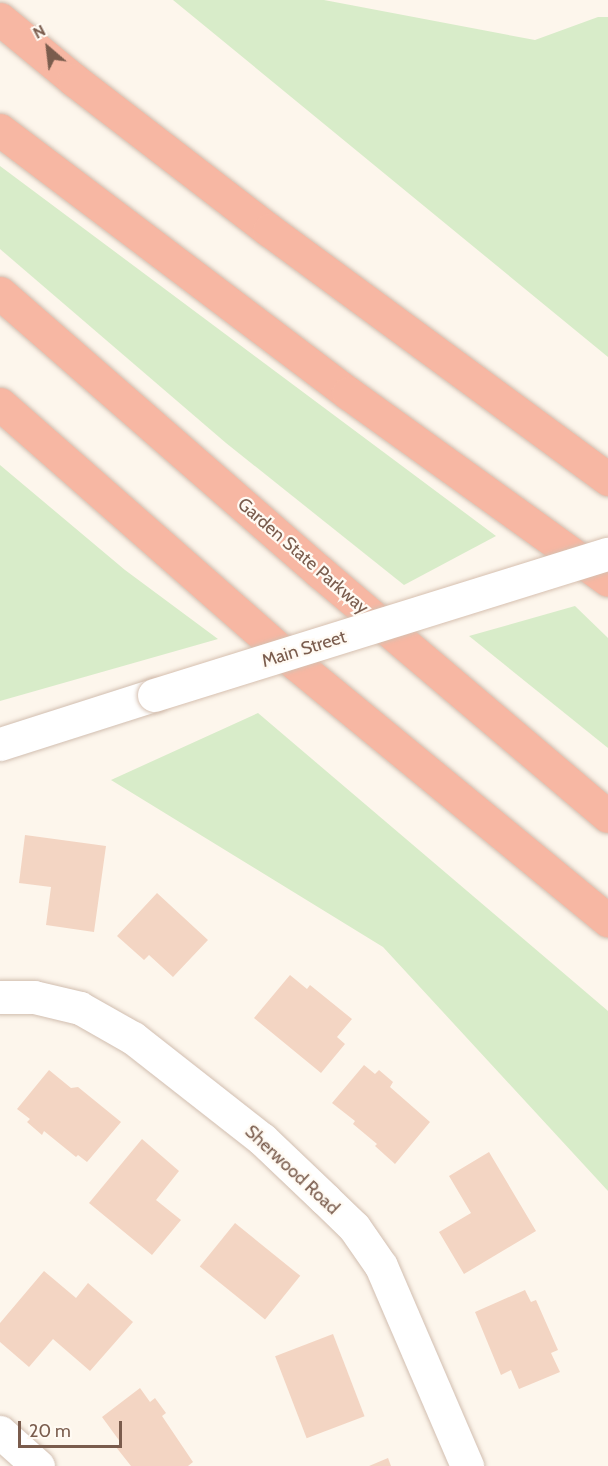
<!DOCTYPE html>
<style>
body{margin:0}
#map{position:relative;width:608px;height:1466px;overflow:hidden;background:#fdf6ec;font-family:Cabin,sans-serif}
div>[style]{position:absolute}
.green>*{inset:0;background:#d8ecc9}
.building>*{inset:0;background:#f3d5c3;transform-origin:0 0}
.roads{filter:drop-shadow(0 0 2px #d1beb0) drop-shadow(0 0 2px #d1beb0)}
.minor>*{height:33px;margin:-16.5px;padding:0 16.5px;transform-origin:16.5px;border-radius:16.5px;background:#fff}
.secondary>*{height:33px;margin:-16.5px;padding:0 16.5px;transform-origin:16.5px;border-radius:16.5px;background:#fff}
.motorway>*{height:33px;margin:-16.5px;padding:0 16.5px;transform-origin:16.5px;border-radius:16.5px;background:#f7b7a3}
.bridges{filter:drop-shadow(0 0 2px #d6c0b0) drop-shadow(0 0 2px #d6c0b0)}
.secondary-bridge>*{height:33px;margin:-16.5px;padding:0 16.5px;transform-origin:16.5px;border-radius:16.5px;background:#fff}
span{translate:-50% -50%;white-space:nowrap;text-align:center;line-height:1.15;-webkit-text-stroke:4.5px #fffaf3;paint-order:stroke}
.street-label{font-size:18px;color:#7a5c4d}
.north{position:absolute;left:18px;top:18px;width:60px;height:60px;-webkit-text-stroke:4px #fffaf3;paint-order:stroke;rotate:332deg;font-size:16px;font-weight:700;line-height:24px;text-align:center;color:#7a5c4d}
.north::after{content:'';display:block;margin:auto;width:21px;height:27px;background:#7a5c4d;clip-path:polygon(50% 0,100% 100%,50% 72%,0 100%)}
.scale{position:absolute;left:18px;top:1421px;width:104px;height:27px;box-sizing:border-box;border:3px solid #7a5c4d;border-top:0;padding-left:8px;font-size:18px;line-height:21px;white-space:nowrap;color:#7a5c4d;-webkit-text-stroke:4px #fffaf3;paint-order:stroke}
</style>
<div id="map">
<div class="green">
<i style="clip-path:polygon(173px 0,324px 0,535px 40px,598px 17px,608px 17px,608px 357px)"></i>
<i style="clip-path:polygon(0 166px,496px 536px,404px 585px,226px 443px,0 249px)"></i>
<i style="clip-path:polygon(0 465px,125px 570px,218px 639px,0 701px)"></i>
<i style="clip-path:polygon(575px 606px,608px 638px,608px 748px,469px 636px)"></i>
<i style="clip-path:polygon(258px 713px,608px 1011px,608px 1191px,383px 947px,111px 780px)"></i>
</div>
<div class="building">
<i style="clip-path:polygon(25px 835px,106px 846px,94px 932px,46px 925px,51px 887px,19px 883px)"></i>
<i style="clip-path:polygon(157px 893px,208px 940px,173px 977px,149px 955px,144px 960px,117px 936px)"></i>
<i style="clip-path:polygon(290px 975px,307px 989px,310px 985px,352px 1019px,337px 1037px,345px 1044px,321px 1073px,254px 1018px)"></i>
<i style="clip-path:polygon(364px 1065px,375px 1074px,379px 1070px,393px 1082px,390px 1087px,430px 1122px,395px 1164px,375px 1146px,377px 1144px,353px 1124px,355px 1121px,332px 1103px)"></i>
<i style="clip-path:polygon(49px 1070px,71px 1088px,78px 1087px,121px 1122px,87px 1162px,78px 1155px,76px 1157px,44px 1131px,42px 1135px,27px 1122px,30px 1119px,17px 1109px)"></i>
<i style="clip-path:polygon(142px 1139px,179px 1171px,156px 1200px,181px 1220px,152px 1255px,89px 1203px)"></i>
<i style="clip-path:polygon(489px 1152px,536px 1231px,464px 1274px,439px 1232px,471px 1213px,449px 1176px)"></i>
<i style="left:235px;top:1223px;width:84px;height:56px;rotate:39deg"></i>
<i style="clip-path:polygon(44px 1271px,76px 1298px,88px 1283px,133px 1322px,90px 1371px,53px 1339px,29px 1367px,0 1342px,0 1323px)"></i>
<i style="clip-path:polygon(525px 1290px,531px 1302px,536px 1300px,558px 1350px,551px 1353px,560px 1372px,519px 1389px,511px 1370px,501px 1375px,475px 1312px)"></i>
<i style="left:333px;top:1334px;width:88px;height:62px;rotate:69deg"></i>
<i style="clip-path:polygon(140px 1388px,150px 1402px,155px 1398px,166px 1413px,162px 1416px,193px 1462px,188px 1466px,131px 1466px,116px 1447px,121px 1443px,102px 1417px)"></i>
<i style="clip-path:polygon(388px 1458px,391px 1466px,369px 1466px)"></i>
</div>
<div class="roads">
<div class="minor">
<i style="left:0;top:997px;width:34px"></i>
<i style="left:34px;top:997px;width:47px;rotate:13.4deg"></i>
<i style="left:80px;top:1008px;width:61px;rotate:29.5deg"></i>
<i style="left:133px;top:1038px;width:164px;rotate:38.1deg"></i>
<i style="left:262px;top:1139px;width:87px;rotate:43.6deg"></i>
<i style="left:325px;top:1199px;width:40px;rotate:44deg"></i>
<i style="left:354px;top:1227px;width:47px;rotate:55.3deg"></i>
<i style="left:381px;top:1266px;width:218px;rotate:66.7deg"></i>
<i style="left:0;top:1432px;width:51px;rotate:41.8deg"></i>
</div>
<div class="secondary">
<i style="left:0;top:744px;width:162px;rotate:-17.7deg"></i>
</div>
<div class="motorway">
<i style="left:0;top:19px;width:96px;rotate:39.5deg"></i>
<i style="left:74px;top:80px;width:246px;rotate:37.6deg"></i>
<i style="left:269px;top:230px;width:421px;rotate:36.3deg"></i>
<i style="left:0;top:130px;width:436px;rotate:37.1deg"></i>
<i style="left:348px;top:393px;width:320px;rotate:35.7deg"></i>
<i style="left:0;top:293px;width:425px;rotate:41.1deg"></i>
<i style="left:320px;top:572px;width:377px;rotate:40.3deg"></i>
<i style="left:0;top:404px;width:394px;rotate:41.3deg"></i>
<i style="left:296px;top:664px;width:404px;rotate:39.4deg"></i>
</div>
</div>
<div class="bridges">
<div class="secondary-bridge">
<i style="left:154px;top:695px;width:475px;rotate:-17.3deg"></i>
</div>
</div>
<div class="street-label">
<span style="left:303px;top:556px;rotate:41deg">Garden State Parkway</span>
<span style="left:304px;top:649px;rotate:-17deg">Main Street</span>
<span style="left:292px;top:1170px;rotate:43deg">Sherwood Road</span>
</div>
<div class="north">N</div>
<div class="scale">20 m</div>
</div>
